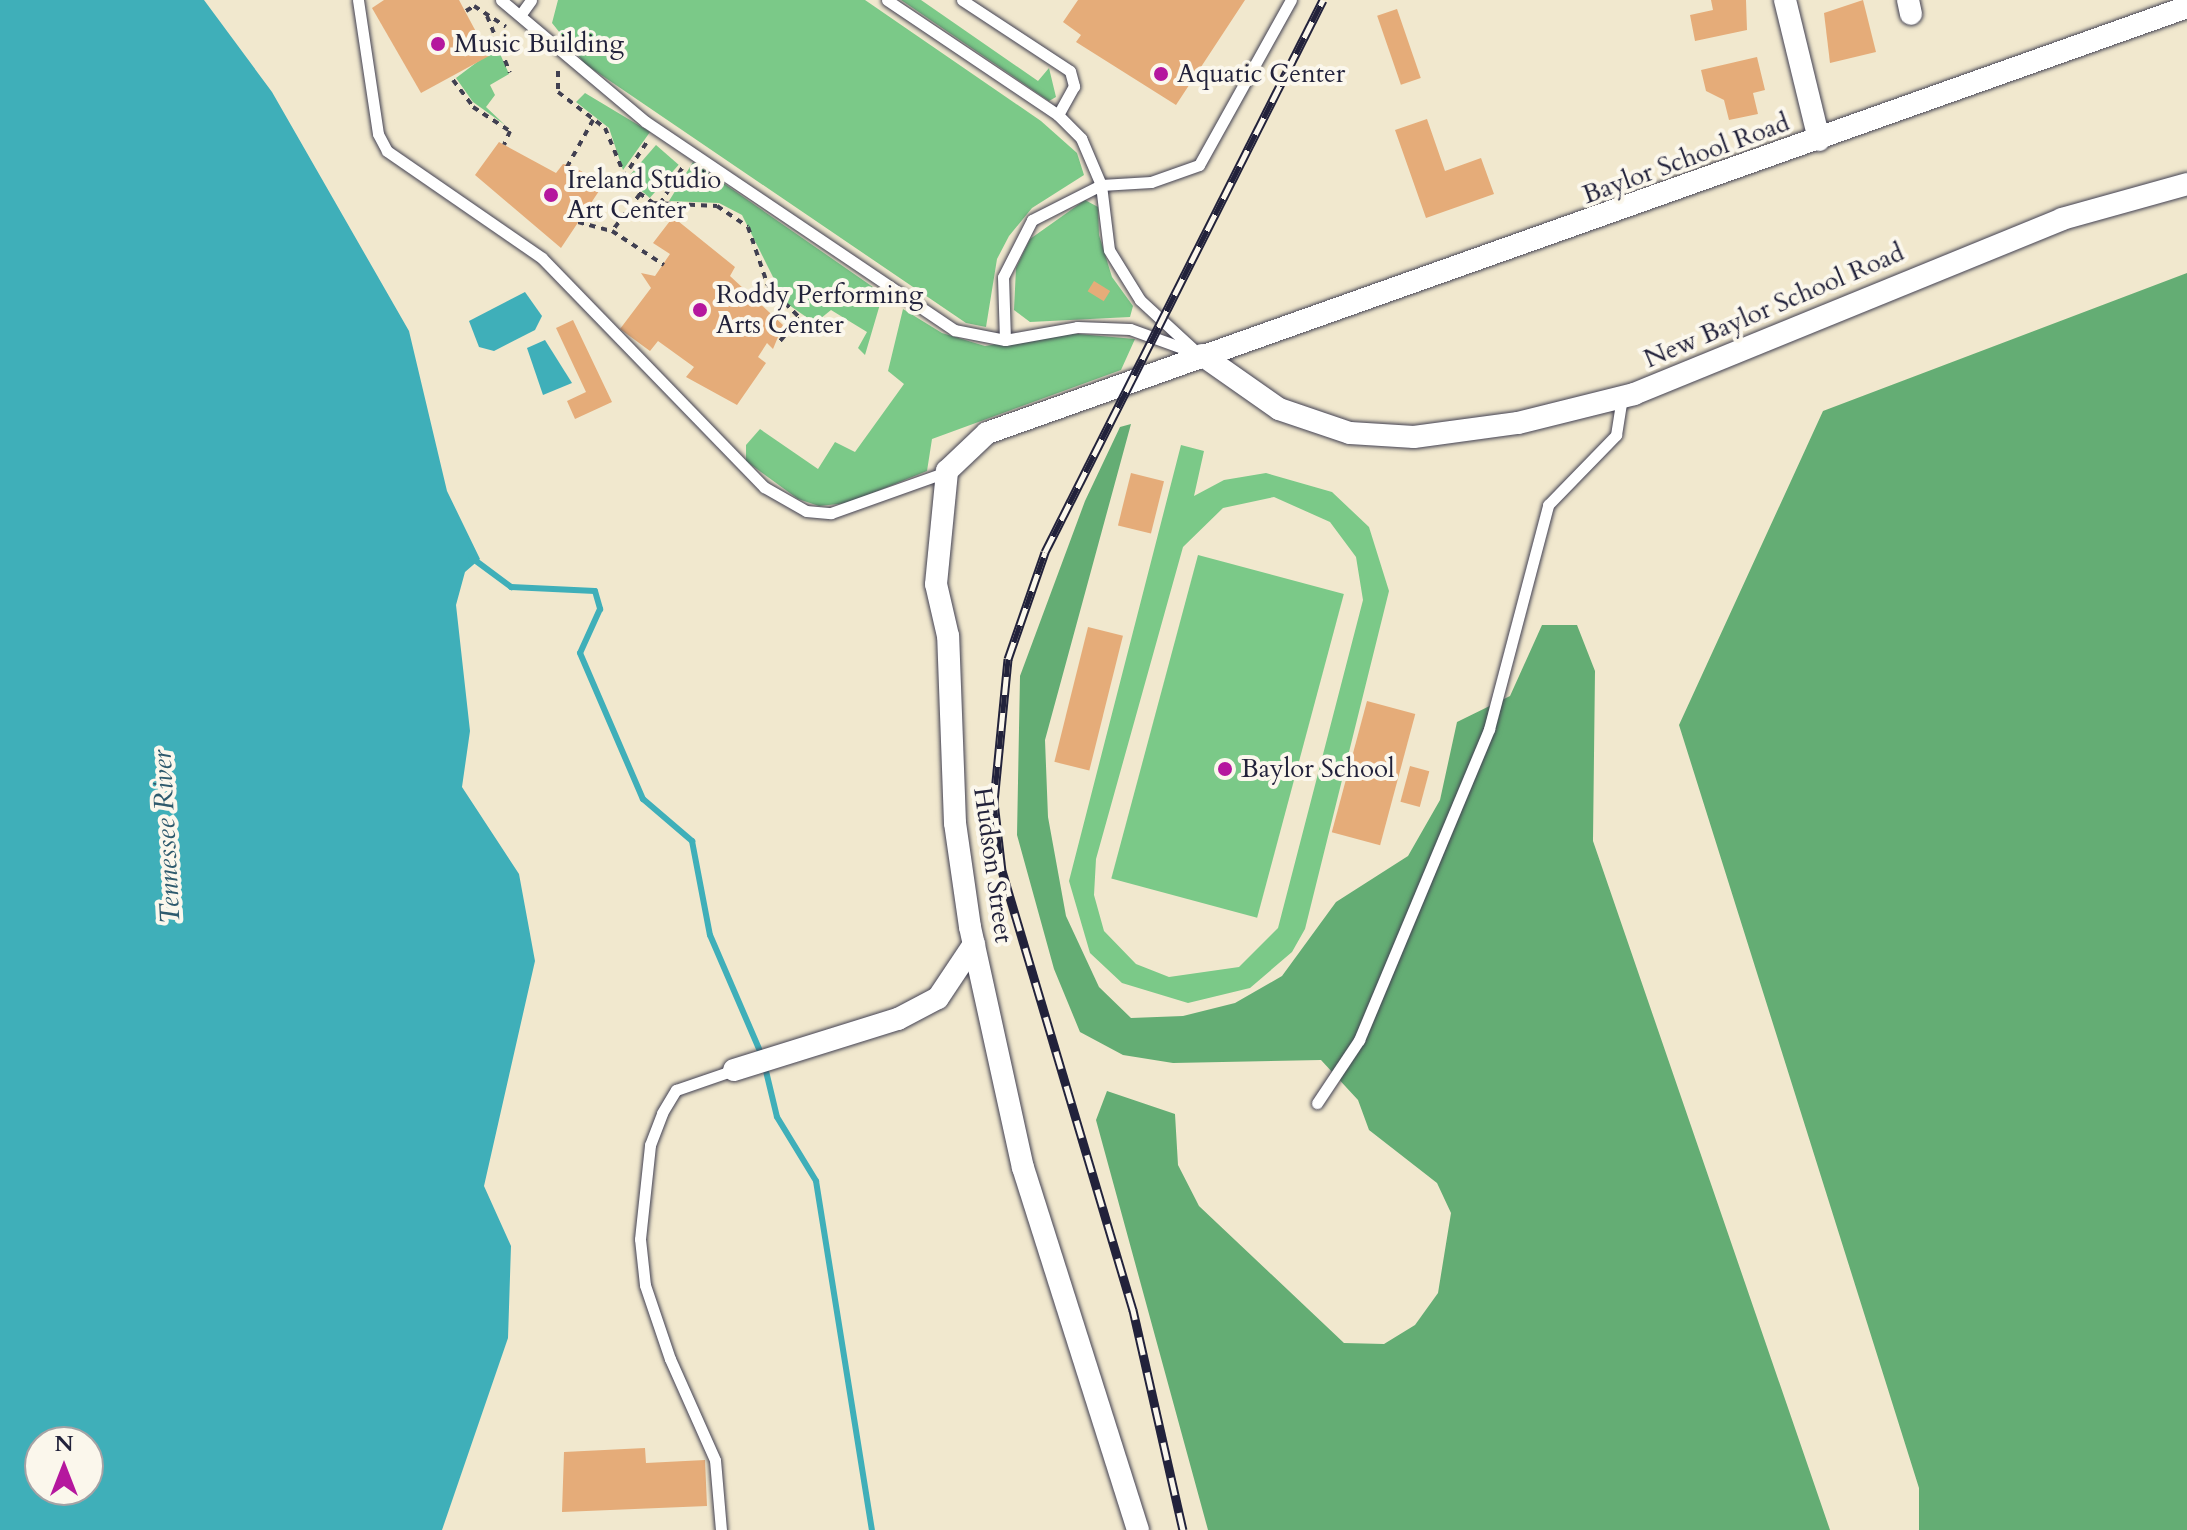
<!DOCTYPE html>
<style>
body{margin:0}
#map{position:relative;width:2187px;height:1530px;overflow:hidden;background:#f1e8ce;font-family:Cardo,serif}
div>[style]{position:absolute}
.green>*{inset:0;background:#7bc988;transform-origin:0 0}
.forest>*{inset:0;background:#64ad74}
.water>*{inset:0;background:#3fafb9}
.stream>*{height:6px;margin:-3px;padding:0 3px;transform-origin:3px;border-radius:3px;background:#3fafb9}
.building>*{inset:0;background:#e5ac79;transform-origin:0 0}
.path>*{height:4px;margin-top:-2px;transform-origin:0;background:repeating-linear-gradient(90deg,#414051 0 6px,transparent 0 12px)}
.roads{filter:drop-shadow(0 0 2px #414051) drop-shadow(0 0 2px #414051)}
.service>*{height:11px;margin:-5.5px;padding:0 5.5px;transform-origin:5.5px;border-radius:5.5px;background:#fff}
.minor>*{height:22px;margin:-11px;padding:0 11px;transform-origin:11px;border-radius:11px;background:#fff}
.rail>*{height:9px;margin-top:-4.5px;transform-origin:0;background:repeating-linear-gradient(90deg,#fbf7ec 0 18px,#22223b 0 36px);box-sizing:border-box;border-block:2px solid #22223b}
.dots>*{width:22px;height:22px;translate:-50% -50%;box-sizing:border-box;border:4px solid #fbf7ec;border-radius:50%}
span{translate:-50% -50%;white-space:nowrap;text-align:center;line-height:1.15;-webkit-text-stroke:8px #fbf7ec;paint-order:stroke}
.poi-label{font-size:26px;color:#22223b}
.left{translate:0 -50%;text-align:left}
.street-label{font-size:26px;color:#22223b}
.water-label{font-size:28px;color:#2e5a6d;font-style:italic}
.north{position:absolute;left:24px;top:1426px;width:80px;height:80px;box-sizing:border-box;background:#fbf7ec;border:2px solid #a4a2a5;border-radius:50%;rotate:0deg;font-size:22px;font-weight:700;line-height:32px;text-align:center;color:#22223b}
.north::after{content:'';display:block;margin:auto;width:28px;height:36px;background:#b5179e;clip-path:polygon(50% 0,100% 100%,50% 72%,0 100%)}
</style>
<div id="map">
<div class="green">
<i style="clip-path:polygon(558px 0,865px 0,1041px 121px,1077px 153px,1084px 175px,1032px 208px,1009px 236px,997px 259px,986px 327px,966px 323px,585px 64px,552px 23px)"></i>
<i style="clip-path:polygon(901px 0,921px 0,1038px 81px,1049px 68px,1056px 97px,1049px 101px)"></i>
<i style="clip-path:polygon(497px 47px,509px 74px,490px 85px,495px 95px,486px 107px,505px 125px,473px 102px,456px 78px)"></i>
<i style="clip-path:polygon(585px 93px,650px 132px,623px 170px,609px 128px,576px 102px)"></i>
<i style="left:656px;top:145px;width:30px;height:44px;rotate:41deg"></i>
<i style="clip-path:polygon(693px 162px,883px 294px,865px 355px,858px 348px,867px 332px,831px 310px,815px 323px,786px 303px,742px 215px,719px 203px,669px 201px)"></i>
<i style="clip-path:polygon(1085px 200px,1098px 207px,1099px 235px,1112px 277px,1133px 306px,1130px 317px,1030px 322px,1014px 310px,1016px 268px,1030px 239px)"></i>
<i style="clip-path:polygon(903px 309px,942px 333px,985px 346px,1067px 333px,1135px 339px,1121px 370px,932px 439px,927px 471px,848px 503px,819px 506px,798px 499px,746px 461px,746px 445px,760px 429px,818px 469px,835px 442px,855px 452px,904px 384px,888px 371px)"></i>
<i style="clip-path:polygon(evenodd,1181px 445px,1204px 451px,1194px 496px,1224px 480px,1266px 473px,1332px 492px,1369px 527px,1389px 591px,1305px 929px,1292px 952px,1250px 988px,1188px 1003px,1122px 983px,1090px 953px,1069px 881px,1181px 445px,1274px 497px,1330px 522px,1356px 557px,1363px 600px,1278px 928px,1239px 967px,1169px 977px,1136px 964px,1104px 931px,1094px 895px,1096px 859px,1183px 547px,1223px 508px,1274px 497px)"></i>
<i style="left:1198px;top:555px;width:151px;height:335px;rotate:15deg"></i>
</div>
<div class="forest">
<i style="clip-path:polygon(2187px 273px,2187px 1530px,1919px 1530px,1919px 1488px,1679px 725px,1823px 411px)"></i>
<i style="clip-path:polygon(1131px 424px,1045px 740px,1048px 817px,1066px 916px,1099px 987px,1131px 1018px,1183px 1016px,1235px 1003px,1282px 976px,1336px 902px,1408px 856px,1440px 800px,1457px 722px,1510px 696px,1542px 625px,1577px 625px,1595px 671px,1593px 841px,1830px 1530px,1208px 1530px,1096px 1120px,1107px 1091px,1175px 1114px,1178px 1165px,1199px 1206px,1344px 1343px,1384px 1344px,1415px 1325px,1438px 1293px,1451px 1213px,1437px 1183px,1369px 1130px,1358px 1100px,1321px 1060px,1173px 1063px,1123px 1055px,1080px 1032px,1054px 969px,1017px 835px,1020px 676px,1085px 501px,1120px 427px)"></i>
</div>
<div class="water">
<i style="clip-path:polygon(evenodd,0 0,204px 0,272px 92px,409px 331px,447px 491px,480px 559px,465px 572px,456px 605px,470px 731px,462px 787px,519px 874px,535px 961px,484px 1186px,511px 1246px,508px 1338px,442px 1530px,0 1530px,0 0,40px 1442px,88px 1442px,88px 1490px,40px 1490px,40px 1442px)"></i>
<i style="clip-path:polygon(525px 292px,542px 316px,535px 330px,494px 351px,479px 347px,469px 321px)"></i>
<i style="clip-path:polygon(545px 340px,572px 383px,543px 395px,527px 348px)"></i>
</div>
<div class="stream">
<i style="left:472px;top:558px;width:49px;rotate:36.6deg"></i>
<i style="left:511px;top:587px;width:84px;rotate:2.7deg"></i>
<i style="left:595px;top:591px;width:19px;rotate:74deg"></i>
<i style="left:600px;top:609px;width:48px;rotate:114.4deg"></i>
<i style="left:580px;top:653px;width:159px;rotate:66.7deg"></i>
<i style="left:643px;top:799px;width:65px;rotate:40.6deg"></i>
<i style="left:692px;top:841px;width:96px;rotate:79.2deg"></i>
<i style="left:710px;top:935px;width:132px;rotate:66.7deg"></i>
<i style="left:765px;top:1067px;width:51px;rotate:76.5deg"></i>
<i style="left:777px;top:1117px;width:75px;rotate:58.6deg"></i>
<i style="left:816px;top:1181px;width:353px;rotate:80.9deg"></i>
</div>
<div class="building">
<i style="clip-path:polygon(384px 0,459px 0,489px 56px,421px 93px,372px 8px)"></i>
<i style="clip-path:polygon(1078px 0,1245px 0,1176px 105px,1076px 42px,1081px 35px,1063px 22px)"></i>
<i style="clip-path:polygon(1711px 0,1746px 0,1747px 30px,1695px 41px,1690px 15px,1713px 10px)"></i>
<i style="clip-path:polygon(1863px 0,1876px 52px,1830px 63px,1824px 13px)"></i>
<i style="left:1397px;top:9px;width:73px;height:21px;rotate:71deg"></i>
<i style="clip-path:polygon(1757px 57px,1765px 90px,1753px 93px,1758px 114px,1729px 120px,1724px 100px,1706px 91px,1701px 70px)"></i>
<i style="clip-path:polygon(1427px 119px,1445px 171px,1481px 158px,1494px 194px,1426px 218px,1395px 130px)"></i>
<i style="clip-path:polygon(499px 142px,556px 173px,563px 164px,573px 166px,603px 185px,561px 248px,475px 175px)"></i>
<i style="clip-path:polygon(673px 217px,735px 267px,730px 276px,783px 325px,773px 349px,767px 343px,758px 357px,766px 363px,737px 405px,686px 377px,694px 367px,658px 341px,650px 351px,620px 329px,651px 288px,641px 273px,655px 276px,670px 254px,653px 243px)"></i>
<i style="left:1094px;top:281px;width:19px;height:12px;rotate:32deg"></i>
<i style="clip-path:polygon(573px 320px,612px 402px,575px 419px,567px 401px,586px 392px,556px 328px)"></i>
<i style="left:1131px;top:473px;width:34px;height:54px;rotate:14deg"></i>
<i style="left:1088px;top:627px;width:36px;height:139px;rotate:14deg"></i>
<i style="left:1367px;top:701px;width:50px;height:136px;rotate:15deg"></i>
<i style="left:1410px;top:766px;width:20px;height:37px;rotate:15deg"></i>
<i style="clip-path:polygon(645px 1448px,646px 1463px,705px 1460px,707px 1506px,562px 1512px,564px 1452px)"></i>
</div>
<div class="path">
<i style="left:466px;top:11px;width:9px;rotate:-32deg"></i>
<i style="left:474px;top:6px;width:38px;rotate:33deg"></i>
<i style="left:487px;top:16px;width:61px;rotate:68deg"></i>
<i style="left:558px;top:71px;width:21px;rotate:90deg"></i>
<i style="left:558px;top:92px;width:59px;rotate:37.5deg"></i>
<i style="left:605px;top:128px;width:63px;rotate:67.5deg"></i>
<i style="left:629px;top:186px;width:29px;rotate:35deg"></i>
<i style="left:653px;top:203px;width:64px;rotate:2.7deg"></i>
<i style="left:717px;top:206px;width:37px;rotate:34deg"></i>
<i style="left:748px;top:227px;width:62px;rotate:71.3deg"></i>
<i style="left:768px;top:286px;width:45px;rotate:45deg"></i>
<i style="left:800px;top:318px;width:33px;rotate:131deg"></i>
<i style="left:453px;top:80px;width:34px;rotate:53deg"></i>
<i style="left:473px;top:107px;width:44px;rotate:33deg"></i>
<i style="left:510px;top:131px;width:15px;rotate:113deg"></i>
<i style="left:567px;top:167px;width:54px;rotate:-61deg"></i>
<i style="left:623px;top:178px;width:47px;rotate:-56.3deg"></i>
<i style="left:640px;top:194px;width:46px;rotate:127.1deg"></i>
<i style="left:612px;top:231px;width:62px;rotate:33.2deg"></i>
<i style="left:660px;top:204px;width:46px;rotate:-58.4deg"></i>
<i style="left:578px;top:222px;width:35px;rotate:15deg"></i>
</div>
<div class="roads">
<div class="service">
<i style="left:358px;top:0;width:135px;rotate:81.5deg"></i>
<i style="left:378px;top:134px;width:19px;rotate:62deg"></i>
<i style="left:387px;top:151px;width:188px;rotate:34.6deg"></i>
<i style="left:542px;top:258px;width:319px;rotate:45.9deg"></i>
<i style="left:764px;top:487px;width:48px;rotate:29.7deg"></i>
<i style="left:806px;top:511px;width:25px;rotate:5deg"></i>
<i style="left:831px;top:513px;width:122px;rotate:-19.6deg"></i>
<i style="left:501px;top:0;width:189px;rotate:40.1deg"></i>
<i style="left:646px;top:122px;width:372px;rotate:34deg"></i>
<i style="left:954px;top:330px;width:52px;rotate:11.1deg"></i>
<i style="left:1005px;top:340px;width:73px;rotate:-10.2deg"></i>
<i style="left:1077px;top:327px;width:53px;rotate:2.2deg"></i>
<i style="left:1130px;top:329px;width:77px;rotate:19.9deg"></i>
<i style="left:887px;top:0;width:206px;rotate:33.9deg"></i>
<i style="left:1058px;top:115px;width:33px;rotate:45deg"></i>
<i style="left:1081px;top:138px;width:51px;rotate:66.9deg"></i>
<i style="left:1101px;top:185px;width:65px;rotate:83deg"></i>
<i style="left:1109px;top:250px;width:59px;rotate:58.2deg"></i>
<i style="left:1140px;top:300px;width:71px;rotate:42.7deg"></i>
<i style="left:962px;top:0;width:129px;rotate:33.3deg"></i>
<i style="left:1070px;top:71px;width:16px;rotate:75deg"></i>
<i style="left:1074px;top:86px;width:33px;rotate:119deg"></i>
<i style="left:521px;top:14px;width:17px;rotate:-54deg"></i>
<i style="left:1005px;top:340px;width:63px;rotate:-91.8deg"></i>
<i style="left:1003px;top:277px;width:64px;rotate:-63deg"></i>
<i style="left:1032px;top:220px;width:77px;rotate:-26.9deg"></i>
<i style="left:1101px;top:185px;width:50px;rotate:-3.4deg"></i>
<i style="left:1151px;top:182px;width:51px;rotate:-19.5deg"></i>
<i style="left:1199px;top:165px;width:189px;rotate:-60.9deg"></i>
<i style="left:1317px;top:1103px;width:76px;rotate:-56.3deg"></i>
<i style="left:1359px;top:1040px;width:337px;rotate:-67.3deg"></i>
<i style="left:1489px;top:729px;width:232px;rotate:-75.2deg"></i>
<i style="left:1548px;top:505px;width:98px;rotate:-45.8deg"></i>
<i style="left:1616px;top:435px;width:38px;rotate:-81deg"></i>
<i style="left:721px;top:1530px;width:70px;rotate:-94.9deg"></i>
<i style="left:715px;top:1460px;width:111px;rotate:-114deg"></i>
<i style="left:670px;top:1359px;width:78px;rotate:-108.7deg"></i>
<i style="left:645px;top:1285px;width:46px;rotate:-96.2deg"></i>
<i style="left:640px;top:1239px;width:95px;rotate:-83.9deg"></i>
<i style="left:650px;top:1145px;width:34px;rotate:-69deg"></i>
<i style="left:662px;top:1113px;width:27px;rotate:-59deg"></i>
<i style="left:676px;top:1090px;width:61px;rotate:-19deg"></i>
</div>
<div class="minor">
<i style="left:1785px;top:0;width:144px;rotate:76.3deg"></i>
<i style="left:1908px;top:0;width:14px;rotate:78deg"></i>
<i style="left:1202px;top:355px;width:94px;rotate:35deg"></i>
<i style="left:1279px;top:409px;width:75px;rotate:18.7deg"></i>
<i style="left:1350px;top:433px;width:64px;rotate:3.6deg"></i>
<i style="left:1414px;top:437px;width:105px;rotate:-7.7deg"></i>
<i style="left:1518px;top:423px;width:120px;rotate:-14deg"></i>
<i style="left:1634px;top:394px;width:462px;rotate:-22.2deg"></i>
<i style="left:2062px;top:219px;width:130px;rotate:-15.6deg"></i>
<i style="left:734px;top:1070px;width:172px;rotate:-17.3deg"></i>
<i style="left:898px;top:1019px;width:45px;rotate:-27.7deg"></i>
<i style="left:938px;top:998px;width:65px;rotate:-56.3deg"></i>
<i style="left:1138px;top:1530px;width:380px;rotate:-107.6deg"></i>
<i style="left:1023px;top:1168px;width:247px;rotate:-102.4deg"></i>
<i style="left:970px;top:927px;width:105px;rotate:-98.2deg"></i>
<i style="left:955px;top:823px;width:187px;rotate:-92.1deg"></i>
<i style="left:948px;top:636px;width:53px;rotate:-103deg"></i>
<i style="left:936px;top:584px;width:114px;rotate:-84.4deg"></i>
<i style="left:947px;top:471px;width:55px;rotate:-43.5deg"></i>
<i style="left:987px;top:433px;width:1273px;rotate:-19.54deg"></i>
</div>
</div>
<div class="rail">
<i style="left:1183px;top:1530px;width:226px;rotate:-102.8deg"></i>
<i style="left:1133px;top:1310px;width:458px;rotate:-106.6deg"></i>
<i style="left:1002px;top:871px;width:69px;rotate:-96.6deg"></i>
<i style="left:994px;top:802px;width:144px;rotate:-84.4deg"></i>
<i style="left:1008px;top:659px;width:113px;rotate:-70.9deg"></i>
<i style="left:1045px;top:552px;width:618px;rotate:-63.27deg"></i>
</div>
<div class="dots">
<i style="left:438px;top:44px;background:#b5179e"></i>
<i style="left:1161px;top:74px;background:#b5179e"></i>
<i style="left:551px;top:195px;background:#b5179e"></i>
<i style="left:700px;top:310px;background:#b5179e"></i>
<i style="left:1225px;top:769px;background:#b5179e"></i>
</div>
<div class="poi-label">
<span class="left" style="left:454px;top:44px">Music Building</span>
<span class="left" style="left:1177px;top:74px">Aquatic Center</span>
<span class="left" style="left:567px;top:195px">Ireland Studio<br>Art Center</span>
<span class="left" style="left:716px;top:310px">Roddy Performing<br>Arts Center</span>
<span class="left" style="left:1241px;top:769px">Baylor School</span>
</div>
<div class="street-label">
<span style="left:1686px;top:159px;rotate:-20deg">Baylor School Road</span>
<span style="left:1774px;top:306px;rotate:-23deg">New Baylor School Road</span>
<span style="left:993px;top:865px;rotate:82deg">Hudson Street</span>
</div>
<div class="water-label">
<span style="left:166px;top:837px;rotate:-93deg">Tennessee River</span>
</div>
<div class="north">N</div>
</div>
